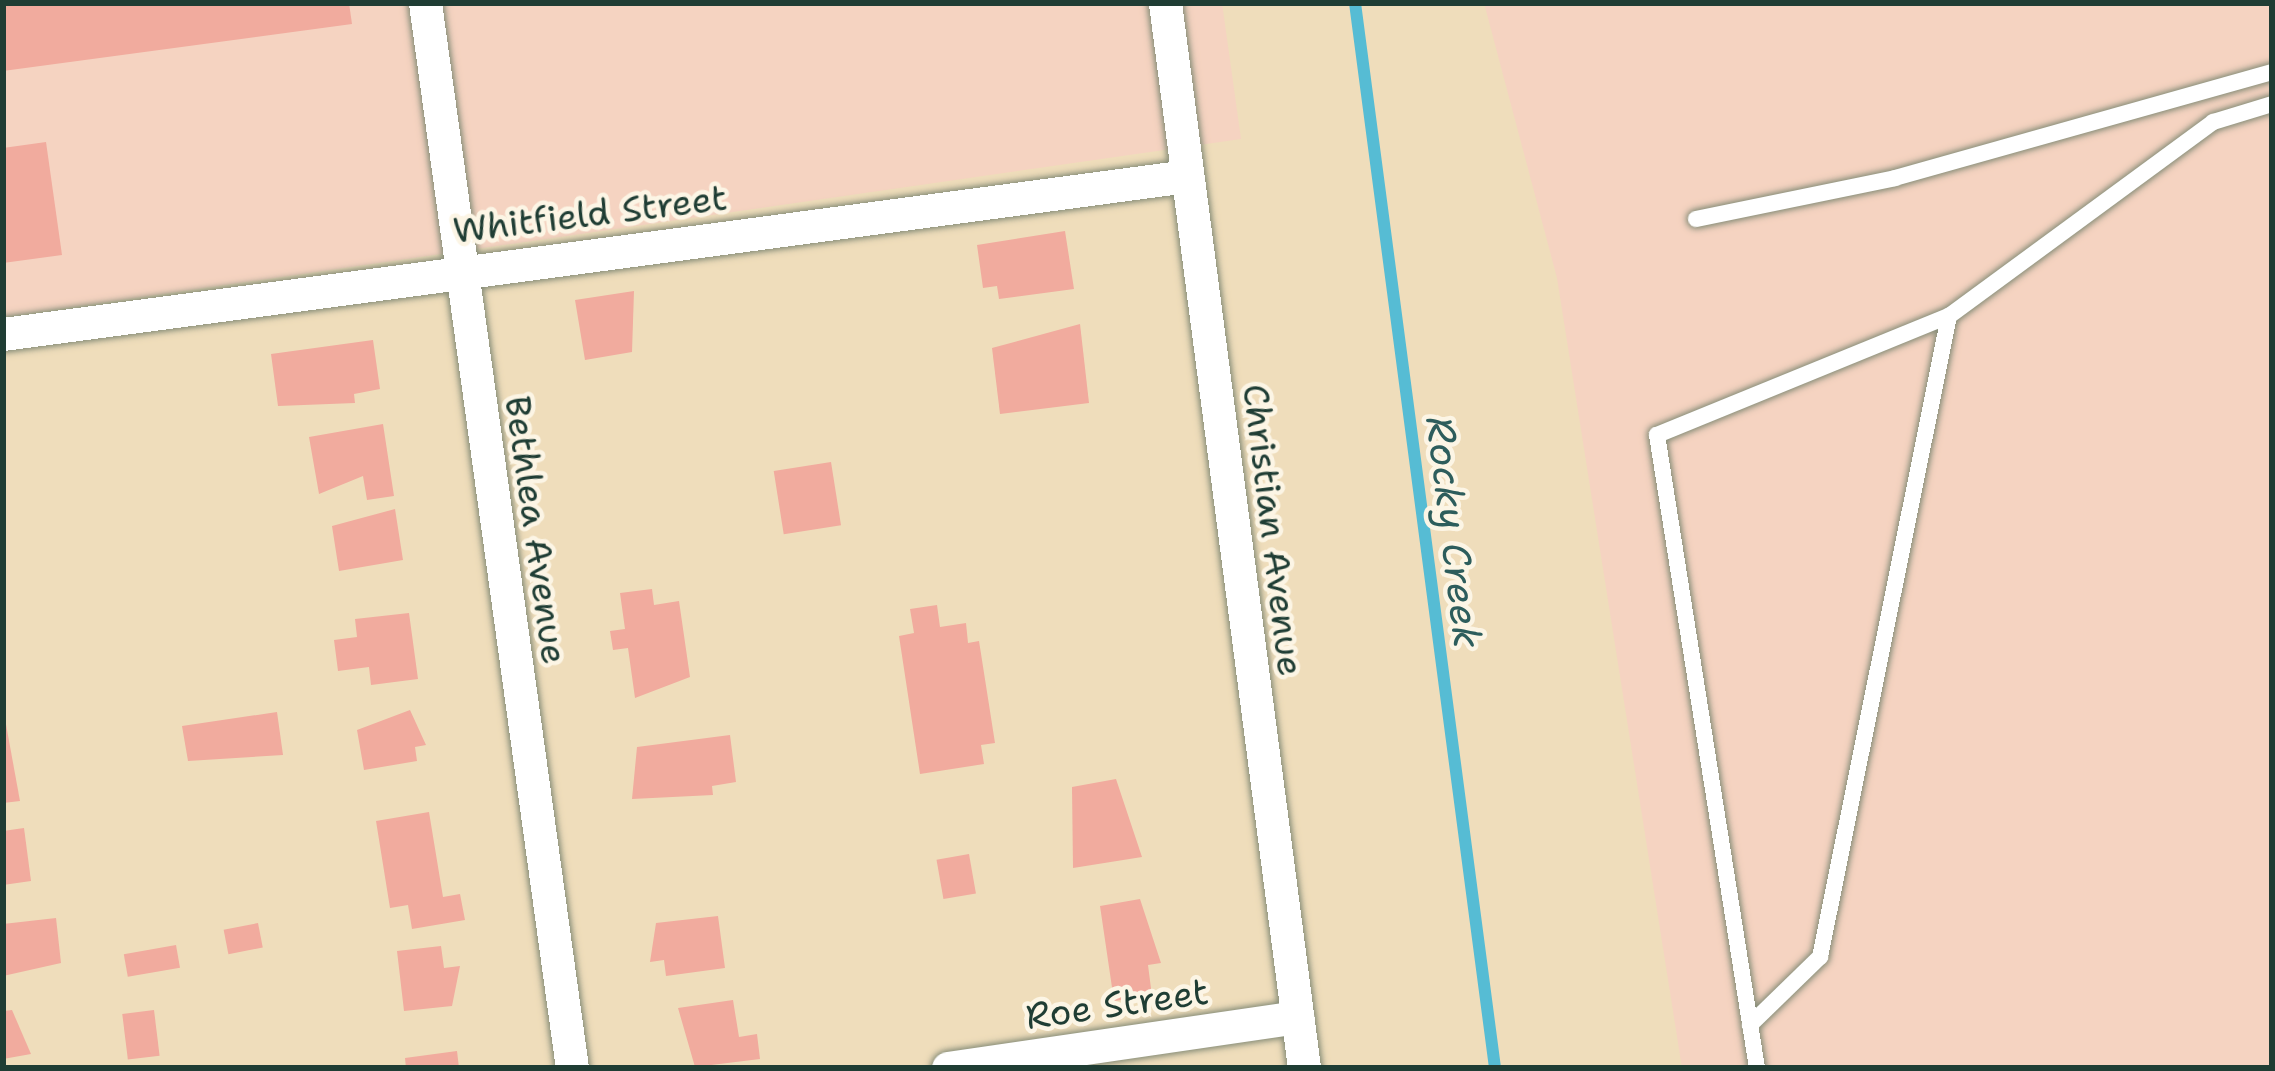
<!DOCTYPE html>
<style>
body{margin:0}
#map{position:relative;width:2275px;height:1071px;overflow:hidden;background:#efddbb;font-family:"Shantell Sans",sans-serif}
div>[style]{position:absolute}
.built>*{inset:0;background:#f5d3c1}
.stream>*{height:12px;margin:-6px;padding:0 6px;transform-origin:6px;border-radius:6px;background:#56bcd4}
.building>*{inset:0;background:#f1ab9e;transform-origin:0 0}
.roads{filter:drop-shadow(0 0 3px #878d78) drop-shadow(0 0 3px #878d78)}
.lane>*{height:16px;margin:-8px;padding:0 8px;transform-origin:8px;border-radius:8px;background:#fff}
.street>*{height:33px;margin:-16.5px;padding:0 16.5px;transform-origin:16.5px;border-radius:16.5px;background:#fff}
span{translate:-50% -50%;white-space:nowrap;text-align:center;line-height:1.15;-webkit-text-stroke:9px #fcf5e5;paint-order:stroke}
.street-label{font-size:36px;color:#1f3d34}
.water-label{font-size:39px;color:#2d5d5c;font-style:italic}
.frame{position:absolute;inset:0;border:6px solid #1f3d34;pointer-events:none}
</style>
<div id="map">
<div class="built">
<i style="clip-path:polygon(3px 3px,1222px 3px,1241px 139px,3px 317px)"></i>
<i style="clip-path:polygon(1484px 3px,2272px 3px,2272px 1068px,1682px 1068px,1557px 278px)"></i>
</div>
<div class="stream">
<i style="left:1355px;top:3px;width:1074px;rotate:82.51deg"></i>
</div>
<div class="building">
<i style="clip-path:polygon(3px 3px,349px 3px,352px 24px,3px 71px)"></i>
<i style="clip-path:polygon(46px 142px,62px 255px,3px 263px,3px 148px)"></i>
<i style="clip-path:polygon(1065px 231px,1074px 289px,999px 299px,997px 286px,983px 288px,977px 245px)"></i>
<i style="clip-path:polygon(634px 291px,632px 352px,585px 360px,575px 300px)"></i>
<i style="clip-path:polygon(1080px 324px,1089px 403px,1000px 414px,992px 348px)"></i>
<i style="clip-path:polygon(373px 340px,380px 389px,354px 394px,355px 403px,278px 406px,271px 354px)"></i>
<i style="clip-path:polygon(383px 424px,394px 496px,367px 500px,363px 476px,319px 494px,309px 437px)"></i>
<i style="left:831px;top:462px;width:64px;height:58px;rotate:81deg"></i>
<i style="clip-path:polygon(395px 509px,403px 560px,339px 571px,332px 526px)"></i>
<i style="clip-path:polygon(652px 589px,654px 605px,679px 601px,690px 677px,635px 698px,628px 648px,613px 650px,610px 631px,625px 629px,620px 593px)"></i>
<i style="clip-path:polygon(937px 605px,940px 627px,966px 623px,968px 643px,979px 641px,995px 743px,981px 745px,984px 764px,920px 774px,899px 636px,914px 633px,910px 609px)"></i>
<i style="clip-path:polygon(409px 613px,418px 679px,371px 685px,369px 667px,338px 671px,334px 640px,357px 637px,355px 619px)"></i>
<i style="clip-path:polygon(3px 708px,20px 801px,3px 803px)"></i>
<i style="clip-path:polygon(410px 710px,426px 745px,415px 747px,417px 761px,364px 770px,357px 730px)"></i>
<i style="clip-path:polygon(277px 712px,283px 755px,188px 761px,182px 726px)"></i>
<i style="clip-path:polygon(730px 735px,736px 782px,712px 786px,713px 795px,632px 799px,637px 747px)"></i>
<i style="clip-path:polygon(1116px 779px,1142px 857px,1073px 868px,1072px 787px)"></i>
<i style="clip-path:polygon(429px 812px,443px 897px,460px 894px,465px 920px,412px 929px,408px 905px,390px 908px,376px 821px)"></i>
<i style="clip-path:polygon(24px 828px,31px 881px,3px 885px,3px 831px)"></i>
<i style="left:969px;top:854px;width:40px;height:33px;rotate:80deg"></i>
<i style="clip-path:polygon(1140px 899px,1161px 963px,1148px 965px,1152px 996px,1114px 1001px,1100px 906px)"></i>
<i style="clip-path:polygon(718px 916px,725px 968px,666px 976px,664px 960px,650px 962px,656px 923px)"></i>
<i style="clip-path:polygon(56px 918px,61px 963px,3px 976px,3px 924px)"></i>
<i style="left:258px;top:923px;width:25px;height:35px;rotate:79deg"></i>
<i style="left:176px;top:945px;width:23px;height:53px;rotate:80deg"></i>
<i style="clip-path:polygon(441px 946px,444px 968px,460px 966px,452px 1006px,404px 1011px,397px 951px)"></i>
<i style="clip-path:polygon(733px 1000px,739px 1037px,757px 1034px,760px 1059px,695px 1067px,678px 1008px)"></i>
<i style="clip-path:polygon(12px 1010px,31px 1054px,3px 1059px,3px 1011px)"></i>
<i style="left:154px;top:1010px;width:46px;height:32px;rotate:83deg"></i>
<i style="clip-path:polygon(457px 1051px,459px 1068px,406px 1068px,405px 1058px)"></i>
</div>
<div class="roads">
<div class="lane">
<i style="left:1696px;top:219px;width:203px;rotate:-11.6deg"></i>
<i style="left:1895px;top:178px;width:392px;rotate:-15.7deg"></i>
<i style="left:1750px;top:1025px;width:98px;rotate:-44.2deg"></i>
<i style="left:1820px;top:957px;width:654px;rotate:-78.62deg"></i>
<i style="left:1757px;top:1068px;width:641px;rotate:-98.98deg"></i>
<i style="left:1657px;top:435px;width:315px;rotate:-22.2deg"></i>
<i style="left:1949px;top:316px;width:328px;rotate:-36.3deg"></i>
<i style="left:2213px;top:122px;width:62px;rotate:-17deg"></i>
</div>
<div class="street">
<i style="left:425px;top:3px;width:1075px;rotate:82.14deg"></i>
<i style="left:1165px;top:3px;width:1074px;rotate:82.56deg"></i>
<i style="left:3px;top:334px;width:1194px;rotate:-7.6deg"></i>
<i style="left:948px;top:1068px;width:353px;rotate:-8.3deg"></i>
</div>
</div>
<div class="street-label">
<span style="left:590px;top:214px;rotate:-7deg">Whitfield Street</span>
<span style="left:536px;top:530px;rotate:82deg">Bethlea Avenue</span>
<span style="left:1273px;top:530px;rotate:83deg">Christian Avenue</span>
<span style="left:1117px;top:1004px;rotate:-8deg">Roe Street</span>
</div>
<div class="water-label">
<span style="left:1454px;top:532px;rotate:83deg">Rocky Creek</span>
</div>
<div class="frame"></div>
</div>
